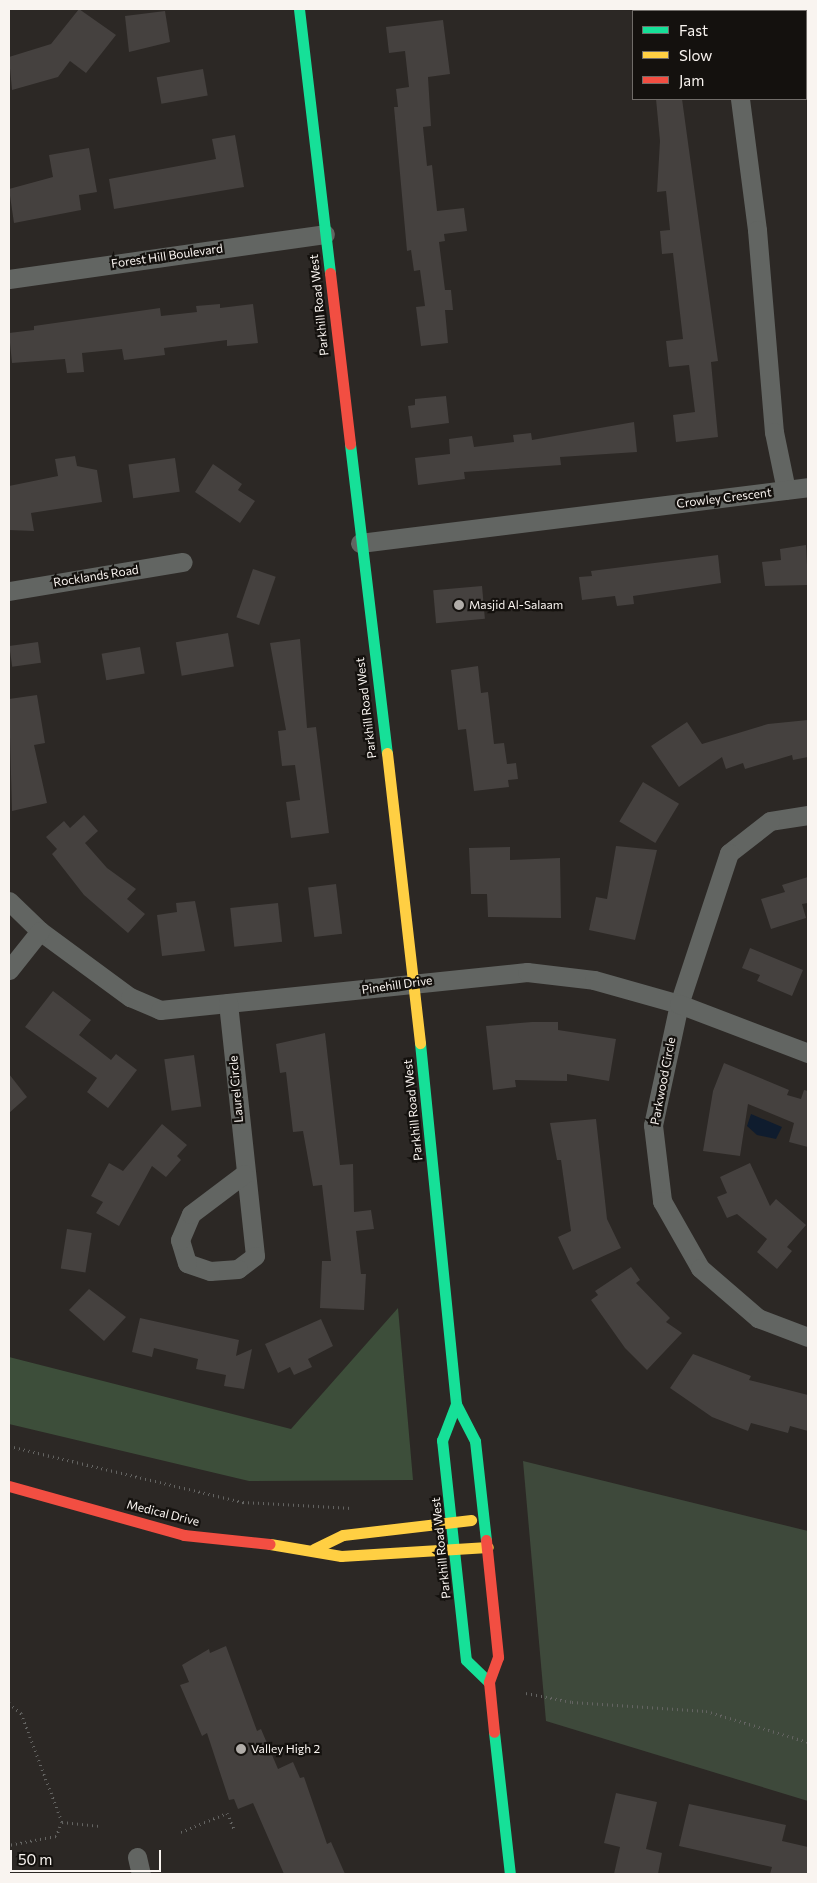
<!DOCTYPE html>
<style>
body{margin:0}
#map{position:relative;width:817px;height:1883px;overflow:hidden;background:#2c2825;font-family:Commissioner,sans-serif}
div>[style]{position:absolute}
.green>*{inset:0;background:#3e493b}
.forest>*{inset:0;background:#3d4e3a}
.water>*{inset:0;background:#0f1c2e}
.building>*{inset:0;background:#45413f;transform-origin:0 0}
.path>*{height:3px;margin-top:-1.5px;transform-origin:0;background:repeating-linear-gradient(90deg,#646462 0 1px,transparent 0 5px)}
.street>*{height:19px;margin:-9.5px;padding:0 9.5px;transform-origin:9.5px;border-radius:9.5px;background:#626562}
.fast>*{height:11px;margin:-5.5px;padding:0 5.5px;transform-origin:5.5px;border-radius:5.5px;background:#16e098}
.slow>*{height:11px;margin:-5.5px;padding:0 5.5px;transform-origin:5.5px;border-radius:5.5px;background:#ffcf43}
.jam>*{height:11px;margin:-5.5px;padding:0 5.5px;transform-origin:5.5px;border-radius:5.5px;background:#f24e42}
.dots>*{width:14px;height:14px;translate:-50% -50%;box-sizing:border-box;border:2px solid #14110e;border-radius:50%}
span{translate:-50% -50%;white-space:nowrap;text-align:center;line-height:1.15;-webkit-text-stroke:4.5px #14110e;paint-order:stroke}
.street-label{font-size:12px;color:#f9f4f0}
.poi-label{font-size:12px;color:#f9f4f0}
.left{translate:0 -50%;text-align:left}
.frame{position:absolute;inset:0;border:10px solid #f9f4f0;pointer-events:none}
.legend{position:absolute;left:632px;top:10px;width:175px;height:90px;box-sizing:border-box;background:#14110e;border:1px solid #706c68;margin:0;padding:6px 9px;list-style:none;font-size:15px;color:#f9f4f0}
.legend li{display:flex;align-items:center;gap:10px;height:25px}
.legend b{width:25px;border:1px solid #706c68}
.scale{position:absolute;left:10px;top:1850px;width:151px;height:22px;box-sizing:border-box;border:2px solid #f9f4f0;border-top:0;padding-left:6px;font-size:15px;line-height:18px;white-space:nowrap;color:#f9f4f0;-webkit-text-stroke:4px #14110e;paint-order:stroke}
</style>
<div id="map">
<div class="green">
<i style="clip-path:polygon(523px 1461px,808px 1531px,808px 1801px,546px 1721px)"></i>
</div>
<div class="forest">
<i style="clip-path:polygon(398px 1308px,413px 1480px,249px 1481px,9px 1424px,9px 1357px,291px 1429px)"></i>
</div>
<div class="water">
<i style="clip-path:polygon(751px 1114px,782px 1127px,776px 1139px,757px 1135px,747px 1126px)"></i>
</div>
<div class="building">
<i style="clip-path:polygon(79px 9px,116px 35px,86px 73px,70px 61px,58px 77px,12px 90px,9px 57px,51px 44px)"></i>
<i style="clip-path:polygon(165px 11px,170px 42px,129px 52px,125px 16px)"></i>
<i style="clip-path:polygon(443px 20px,450px 74px,428px 77px,431px 126px,423px 127px,427px 166px,432px 165px,437px 211px,464px 208px,467px 231px,444px 234px,445px 241px,439px 242px,445px 290px,451px 290px,453px 310px,445px 310px,448px 343px,421px 346px,416px 307px,425px 306px,420px 270px,414px 271px,411px 250px,407px 251px,394px 107px,398px 107px,396px 89px,409px 87px,405px 51px,389px 53px,386px 27px)"></i>
<i style="left:203px;top:69px;width:27px;height:47px;rotate:80deg"></i>
<i style="clip-path:polygon(656px 99px,682px 99px,718px 361px,711px 362px,718px 437px,676px 442px,673px 415px,695px 412px,689px 365px,669px 367px,666px 341px,683px 339px,673px 253px,662px 254px,660px 231px,670px 230px,666px 191px,657px 192px,660px 141px)"></i>
<i style="clip-path:polygon(235px 135px,244px 187px,114px 209px,109px 179px,216px 159px,212px 139px)"></i>
<i style="clip-path:polygon(89px 148px,97px 192px,79px 195px,81px 210px,14px 223px,9px 189px,53px 177px,49px 155px)"></i>
<i style="clip-path:polygon(220px 304px,220px 308px,253px 304px,258px 343px,227px 346px,227px 340px,164px 348px,165px 355px,124px 360px,122px 349px,82px 353px,84px 372px,67px 373px,65px 359px,12px 363px,9px 333px,34px 330px,34px 326px,160px 308px,161px 316px,197px 312px,196px 306px)"></i>
<i style="clip-path:polygon(446px 396px,449px 423px,411px 428px,408px 406px,415px 405px,415px 399px)"></i>
<i style="clip-path:polygon(634px 422px,637px 452px,560px 457px,561px 465px,464px 472px,465px 479px,418px 485px,415px 458px,450px 454px,449px 439px,472px 436px,474px 447px,514px 442px,513px 435px,531px 433px,532px 440px)"></i>
<i style="clip-path:polygon(75px 456px,77px 466px,97px 470px,102px 502px,31px 513px,34px 531px,9px 530px,9px 486px,58px 476px,55px 459px)"></i>
<i style="left:175px;top:458px;width:34px;height:47px;rotate:82deg"></i>
<i style="clip-path:polygon(213px 464px,242px 484px,238px 490px,255px 501px,240px 523px,195px 492px)"></i>
<i style="clip-path:polygon(806px 545px,808px 585px,765px 586px,762px 562px,781px 560px,780px 549px)"></i>
<i style="clip-path:polygon(718px 555px,721px 583px,633px 596px,634px 604px,617px 606px,615px 596px,582px 600px,579px 577px,592px 576px,591px 571px)"></i>
<i style="left:253px;top:569px;width:24px;height:51px;rotate:19deg"></i>
<i style="left:482px;top:586px;width:33px;height:49px;rotate:85deg"></i>
<i style="left:228px;top:633px;width:34px;height:53px;rotate:80deg"></i>
<i style="clip-path:polygon(300px 639px,307px 728px,316px 727px,329px 833px,291px 838px,286px 802px,300px 800px,295px 765px,282px 766px,278px 731px,286px 730px,270px 643px)"></i>
<i style="left:38px;top:642px;width:21px;height:29px;rotate:82deg"></i>
<i style="left:140px;top:647px;width:27px;height:39px;rotate:80deg"></i>
<i style="clip-path:polygon(478px 666px,481px 693px,488px 692px,494px 744px,504px 743px,507px 764px,516px 763px,518px 779px,508px 780px,509px 787px,474px 791px,466px 729px,458px 730px,451px 670px)"></i>
<i style="clip-path:polygon(37px 695px,45px 743px,34px 745px,47px 803px,12px 811px,9px 699px)"></i>
<i style="clip-path:polygon(808px 720px,808px 757px,793px 760px,792px 755px,745px 769px,743px 763px,726px 769px,722px 757px,679px 787px,651px 746px,687px 722px,702px 744px,768px 724px)"></i>
<i style="left:643px;top:782px;width:42px;height:46px;rotate:31deg"></i>
<i style="clip-path:polygon(84px 815px,98px 831px,85px 843px,107px 868px,136px 889px,127px 899px,145px 914px,128px 933px,84px 895px,52px 854px,57px 849px,46px 837px,64px 821px,70px 828px)"></i>
<i style="clip-path:polygon(616px 846px,657px 850px,635px 940px,589px 930px,596px 897px,607px 899px)"></i>
<i style="clip-path:polygon(510px 847px,510px 860px,560px 858px,561px 918px,488px 917px,487px 894px,471px 894px,469px 848px)"></i>
<i style="clip-path:polygon(808px 877px,808px 903px,802px 904px,806px 918px,771px 929px,761px 899px,785px 892px,782px 885px)"></i>
<i style="left:336px;top:884px;width:50px;height:28px;rotate:83deg"></i>
<i style="clip-path:polygon(195px 901px,205px 951px,162px 956px,157px 915px,177px 912px,176px 903px)"></i>
<i style="left:278px;top:903px;width:39px;height:48px;rotate:84deg"></i>
<i style="clip-path:polygon(750px 948px,803px 970px,792px 996px,757px 981px,760px 975px,742px 968px)"></i>
<i style="clip-path:polygon(53px 991px,91px 1020px,79px 1035px,111px 1060px,116px 1054px,137px 1070px,108px 1108px,87px 1092px,97px 1078px,25px 1027px)"></i>
<i style="clip-path:polygon(532px 1022px,558px 1022px,558px 1030px,616px 1039px,609px 1081px,567px 1074px,567px 1081px,515px 1080px,516px 1087px,493px 1090px,486px 1026px)"></i>
<i style="clip-path:polygon(325px 1033px,340px 1165px,353px 1164px,354px 1212px,371px 1210px,374px 1229px,356px 1231px,361px 1274px,366px 1274px,364px 1310px,320px 1308px,322px 1261px,331px 1261px,322px 1185px,313px 1186px,303px 1131px,293px 1132px,286px 1072px,280px 1073px,276px 1044px)"></i>
<i style="left:194px;top:1055px;width:52px;height:30px;rotate:82deg"></i>
<i style="clip-path:polygon(724px 1063px,789px 1090px,787px 1095px,801px 1099px,804px 1090px,808px 1091px,808px 1147px,789px 1142px,794px 1123px,748px 1104px,740px 1156px,703px 1151px,713px 1091px)"></i>
<i style="clip-path:polygon(9px 1074px,27px 1097px,9px 1113px)"></i>
<i style="clip-path:polygon(596px 1119px,607px 1219px,621px 1248px,573px 1270px,558px 1237px,571px 1231px,561px 1160px,557px 1160px,550px 1123px)"></i>
<i style="clip-path:polygon(162px 1124px,187px 1145px,177px 1156px,181px 1160px,166px 1177px,152px 1166px,119px 1226px,96px 1213px,103px 1202px,91px 1196px,109px 1163px,123px 1171px)"></i>
<i style="clip-path:polygon(750px 1163px,770px 1206px,776px 1199px,806px 1225px,787px 1247px,792px 1251px,777px 1269px,757px 1252px,767px 1239px,737px 1214px,727px 1218px,717px 1197px,727px 1193px,720px 1177px)"></i>
<i style="left:67px;top:1229px;width:25px;height:40px;rotate:9deg"></i>
<i style="clip-path:polygon(631px 1267px,640px 1280px,636px 1283px,670px 1318px,666px 1322px,682px 1333px,647px 1370px,625px 1348px,591px 1300px,598px 1295px,595px 1291px)"></i>
<i style="clip-path:polygon(89px 1289px,126px 1317px,104px 1341px,69px 1310px)"></i>
<i style="clip-path:polygon(140px 1318px,239px 1340px,236px 1356px,252px 1349px,244px 1389px,224px 1386px,226px 1375px,196px 1369px,198px 1359px,154px 1348px,152px 1357px,132px 1352px)"></i>
<i style="clip-path:polygon(321px 1319px,333px 1346px,308px 1359px,312px 1367px,294px 1375px,290px 1367px,278px 1373px,265px 1344px)"></i>
<i style="clip-path:polygon(693px 1354px,751px 1376px,749px 1380px,808px 1395px,808px 1431px,790px 1426px,788px 1433px,751px 1423px,748px 1431px,712px 1417px,670px 1388px)"></i>
<i style="clip-path:polygon(226px 1646px,257px 1731px,261px 1729px,278px 1769px,293px 1762px,300px 1778px,304px 1777px,327px 1844px,331px 1842px,345px 1874px,284px 1874px,253px 1803px,238px 1809px,234px 1799px,229px 1800px,207px 1733px,202px 1736px,180px 1685px,189px 1682px,182px 1665px,209px 1649px,210px 1653px)"></i>
<i style="clip-path:polygon(616px 1793px,657px 1802px,646px 1849px,662px 1853px,658px 1874px,614px 1874px,620px 1847px,604px 1843px)"></i>
<i style="clip-path:polygon(689px 1804px,786px 1825px,782px 1841px,808px 1847px,808px 1874px,770px 1874px,772px 1867px,679px 1846px)"></i>
</div>
<div class="path">
<i style="left:9px;top:1446px;width:241px;rotate:13.5deg"></i>
<i style="left:243px;top:1502px;width:109px;rotate:3.2deg"></i>
<i style="left:526px;top:1693px;width:47px;rotate:11.1deg"></i>
<i style="left:572px;top:1702px;width:134px;rotate:3.8deg"></i>
<i style="left:706px;top:1711px;width:107px;rotate:16.9deg"></i>
<i style="left:9px;top:1703px;width:16px;rotate:40deg"></i>
<i style="left:21px;top:1713px;width:116px;rotate:69.4deg"></i>
<i style="left:62px;top:1822px;width:15px;rotate:113deg"></i>
<i style="left:56px;top:1836px;width:48px;rotate:169.2deg"></i>
<i style="left:62px;top:1822px;width:37px;rotate:6deg"></i>
<i style="left:181px;top:1832px;width:50px;rotate:-22.4deg"></i>
<i style="left:227px;top:1813px;width:17px;rotate:66deg"></i>
</div>
<div class="street">
<i style="left:729px;top:9px;width:2px;rotate:90deg"></i>
<i style="left:740px;top:99px;width:132px;rotate:82.6deg"></i>
<i style="left:757px;top:230px;width:203px;rotate:85.2deg"></i>
<i style="left:774px;top:432px;width:59px;rotate:78.3deg"></i>
<i style="left:9px;top:279px;width:319px;rotate:-8.1deg"></i>
<i style="left:360px;top:543px;width:451px;rotate:-7.1deg"></i>
<i style="left:9px;top:591px;width:176px;rotate:-9.5deg"></i>
<i style="left:808px;top:815px;width:38px;rotate:171deg"></i>
<i style="left:770px;top:821px;width:52px;rotate:142deg"></i>
<i style="left:729px;top:853px;width:159px;rotate:108.3deg"></i>
<i style="left:679px;top:1004px;width:124px;rotate:102.1deg"></i>
<i style="left:653px;top:1125px;width:77px;rotate:83.2deg"></i>
<i style="left:662px;top:1201px;width:77px;rotate:60.4deg"></i>
<i style="left:700px;top:1268px;width:77px;rotate:40.8deg"></i>
<i style="left:758px;top:1318px;width:53px;rotate:20.8deg"></i>
<i style="left:9px;top:901px;width:43px;rotate:44.1deg"></i>
<i style="left:40px;top:931px;width:112px;rotate:36.3deg"></i>
<i style="left:130px;top:997px;width:33px;rotate:23deg"></i>
<i style="left:160px;top:1010px;width:369px;rotate:-5.9deg"></i>
<i style="left:527px;top:972px;width:67px;rotate:6.8deg"></i>
<i style="left:594px;top:980px;width:88px;rotate:15.8deg"></i>
<i style="left:679px;top:1004px;width:138px;rotate:20.8deg"></i>
<i style="left:9px;top:970px;width:50px;rotate:-51.5deg"></i>
<i style="left:228px;top:1003px;width:254px;rotate:83.9deg"></i>
<i style="left:255px;top:1256px;width:21px;rotate:143deg"></i>
<i style="left:238px;top:1269px;width:28px;rotate:176deg"></i>
<i style="left:210px;top:1271px;width:24px;rotate:-161deg"></i>
<i style="left:187px;top:1263px;width:24px;rotate:-107deg"></i>
<i style="left:180px;top:1240px;width:28px;rotate:-67deg"></i>
<i style="left:191px;top:1214px;width:66px;rotate:-37deg"></i>
<i style="left:137px;top:1857px;width:17px;rotate:77deg"></i>
</div>
<div class="fast">
<i style="left:299px;top:9px;width:266px;rotate:83.3deg"></i>
<i style="left:350px;top:444px;width:311px;rotate:83.2deg"></i>
<i style="left:420px;top:1043px;width:363px;rotate:84.3deg"></i>
<i style="left:456px;top:1404px;width:42px;rotate:62.8deg"></i>
<i style="left:475px;top:1441px;width:100px;rotate:83.7deg"></i>
<i style="left:456px;top:1404px;width:39px;rotate:111deg"></i>
<i style="left:442px;top:1440px;width:221px;rotate:83.8deg"></i>
<i style="left:466px;top:1660px;width:32px;rotate:44deg"></i>
<i style="left:494px;top:1732px;width:143px;rotate:83.6deg"></i>
</div>
<div class="slow">
<i style="left:387px;top:753px;width:292px;rotate:83.5deg"></i>
<i style="left:270px;top:1544px;width:72px;rotate:9.6deg"></i>
<i style="left:341px;top:1556px;width:147px;rotate:-3.5deg"></i>
<i style="left:314px;top:1549px;width:32px;rotate:-26deg"></i>
<i style="left:343px;top:1535px;width:129px;rotate:-6.7deg"></i>
</div>
<div class="jam">
<i style="left:330px;top:273px;width:172px;rotate:83.3deg"></i>
<i style="left:9px;top:1486px;width:182px;rotate:15.6deg"></i>
<i style="left:184px;top:1535px;width:86px;rotate:6deg"></i>
<i style="left:486px;top:1540px;width:118px;rotate:84.1deg"></i>
<i style="left:498px;top:1657px;width:27px;rotate:110deg"></i>
<i style="left:489px;top:1682px;width:50px;rotate:84.3deg"></i>
</div>
<div class="dots">
<i style="left:459px;top:605px;background:#b1ada9"></i>
<i style="left:241px;top:1749px;background:#b1ada9"></i>
</div>
<div class="street-label">
<span style="left:167px;top:256px;rotate:-8deg">Forest Hill Boulevard</span>
<span style="left:319px;top:305px;rotate:-96deg">Parkhill Road West</span>
<span style="left:724px;top:498px;rotate:-7deg">Crowley Crescent</span>
<span style="left:96px;top:576px;rotate:-9deg">Rocklands Road</span>
<span style="left:366px;top:708px;rotate:-97deg">Parkhill Road West</span>
<span style="left:397px;top:985px;rotate:-8deg">Pinehill Drive</span>
<span style="left:663px;top:1081px;rotate:-79deg">Parkwood Circle</span>
<span style="left:236px;top:1089px;rotate:-95deg">Laurel Circle</span>
<span style="left:413px;top:1110px;rotate:-96deg">Parkhill Road West</span>
<span style="left:163px;top:1513px;rotate:14deg">Medical Drive</span>
<span style="left:441px;top:1548px;rotate:-96deg">Parkhill Road West</span>
</div>
<div class="poi-label">
<span class="left" style="left:469px;top:605px">Masjid Al-Salaam</span>
<span class="left" style="left:251px;top:1749px">Valley High 2</span>
</div>
<div class="frame"></div>
<ul class="legend">
<li><b style="height:6px;background:#16e098"></b>Fast</li>
<li><b style="height:6px;background:#ffcf43"></b>Slow</li>
<li><b style="height:6px;background:#f24e42"></b>Jam</li>
</ul>
<div class="scale">50 m</div>
</div>
